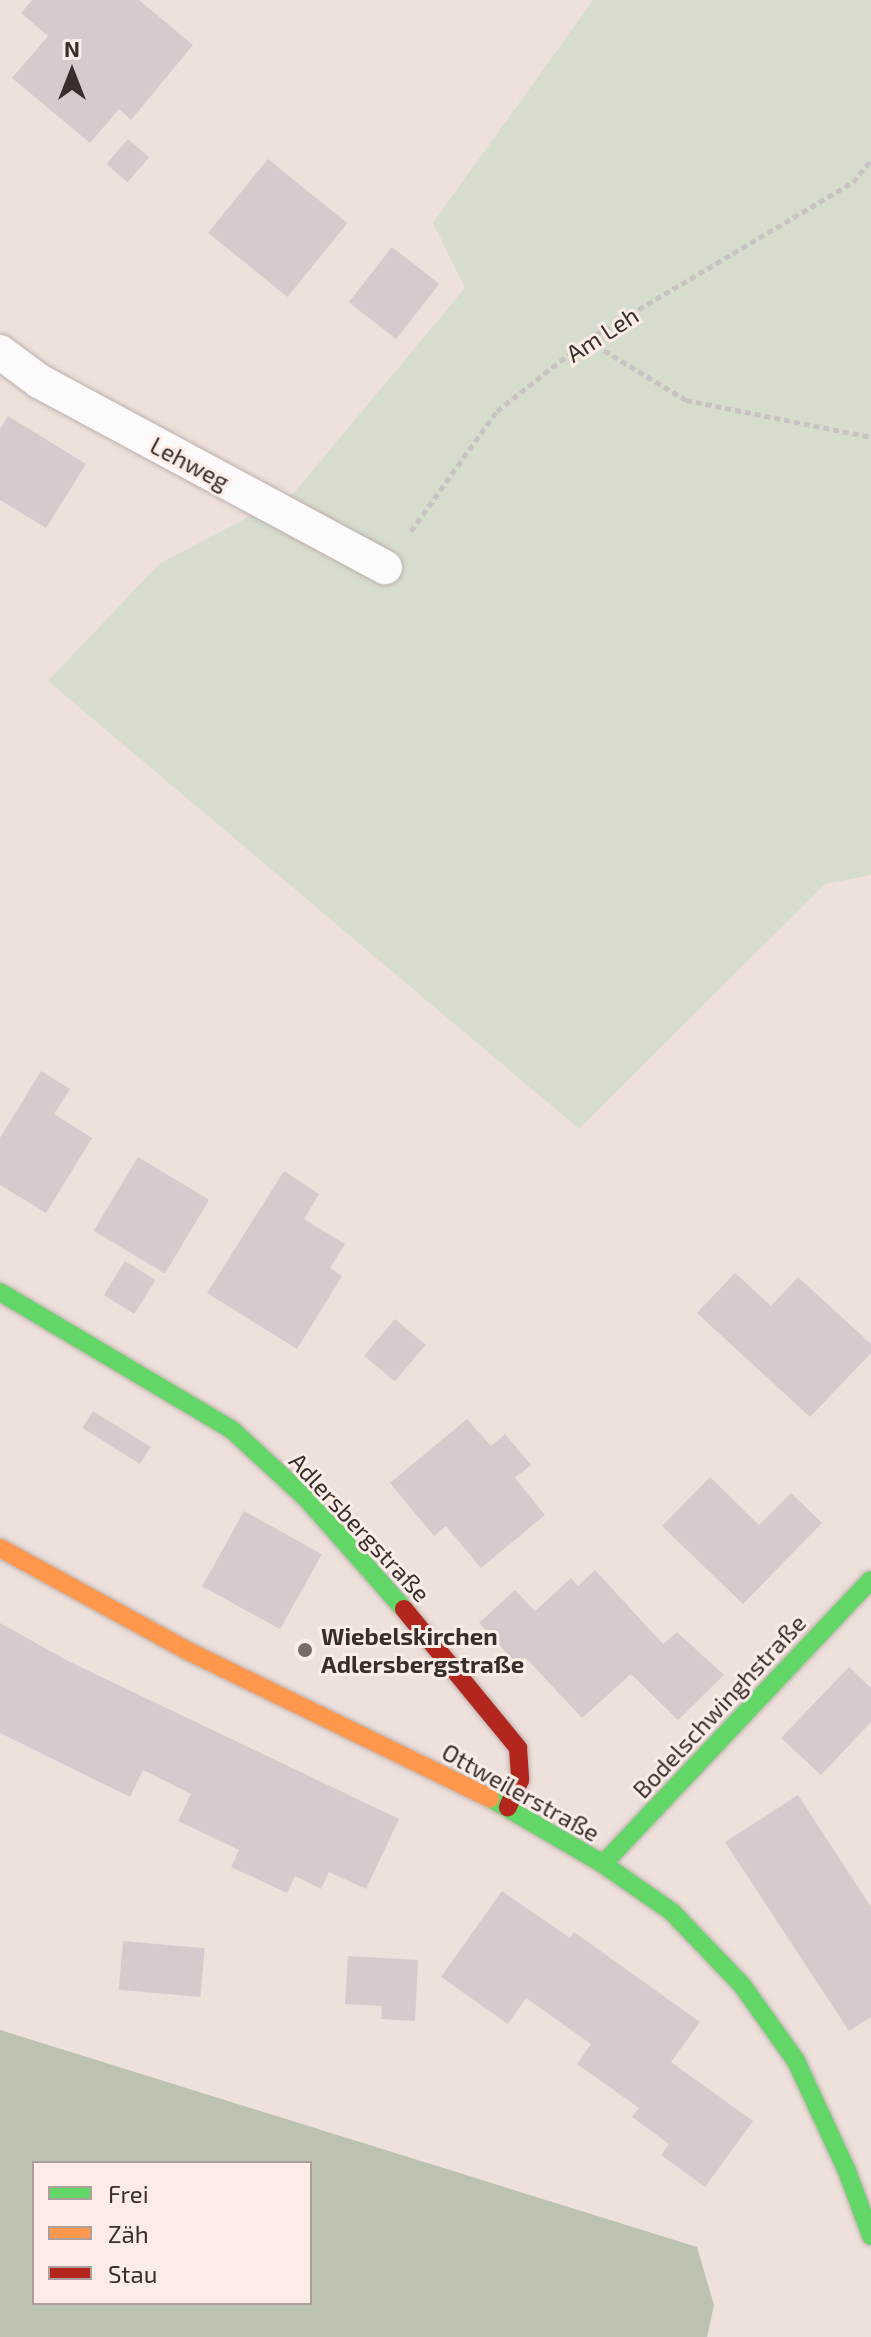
<!DOCTYPE html>
<meta charset="utf-8">
<style>
body{margin:0}
#map{position:relative;width:871px;height:2337px;overflow:hidden;background:#eee0db;font-family:"Exo 2",sans-serif}
div>[style]{position:absolute}
.green>*{inset:0;background:#d7ddcd}
.forest>*{inset:0;background:#bbc2b0}
.building>*{inset:0;background:#d7cacd;transform-origin:0 0}
.path>*{height:5px;margin-top:-2.5px;transform-origin:0;background:repeating-linear-gradient(90deg,#c8c3c2 0 6px,transparent 0 10px)}
.roads{filter:drop-shadow(0 0 2px #bbb0ac) drop-shadow(0 0 2px #bbb0ac)}
.lane>*{height:34px;margin:-17px;padding:0 17px;transform-origin:17px;border-radius:17px;background:#fcfafa}
.fast>*{height:18px;margin:-9px;padding:0 9px;transform-origin:9px;border-radius:9px;background:#63d668}
.slow>*{height:18px;margin:-9px;padding:0 9px;transform-origin:9px;border-radius:9px;background:#ff974d}
.jam>*{height:18px;margin:-9px;padding:0 9px;transform-origin:9px;border-radius:9px;background:#b3261e}
.dots>*{width:22px;height:22px;translate:-50% -50%;box-sizing:border-box;border:4px solid #fbece7;border-radius:50%}
span{translate:-50% -50%;white-space:nowrap;text-align:center;line-height:1.15;-webkit-text-stroke:6px #fbece7;paint-order:stroke}
.street-label{font-size:24px;color:#382e2b}
.poi-label{font-size:24px;color:#382e2b;font-weight:700}
.left{translate:0 -50%;text-align:left}
.legend{position:absolute;left:32px;top:2161px;width:280px;height:144px;box-sizing:border-box;background:#fbece7;border:2px solid #ada09c;margin:0;padding:10px 14px;list-style:none;font-size:24px;color:#382e2b}
.legend li{display:flex;align-items:center;gap:16px;height:40px}
.legend b{width:40px;border:2px solid #ada09c}
.north{position:absolute;left:32px;top:32px;width:80px;height:80px;-webkit-text-stroke:6px #fbece7;paint-order:stroke;rotate:0deg;font-size:22px;font-weight:700;line-height:32px;text-align:center;color:#382e2b}
.north::after{content:'';display:block;margin:auto;width:28px;height:36px;background:#382e2b;clip-path:polygon(50% 0,100% 100%,50% 72%,0 100%)}
</style>
<div id="map">
<div class="green">
<i style="clip-path:polygon(593px 0,871px 0,871px 875px,825px 884px,579px 1129px,48px 681px,159px 564px,294px 493px,465px 288px,433px 223px)"></i>
</div>
<div class="forest">
<i style="clip-path:polygon(evenodd,0 2030px,697px 2247px,714px 2305px,707px 2337px,0 2337px,0 2030px,34px 2163px,310px 2163px,310px 2303px,34px 2303px,34px 2163px)"></i>
</div>
<div class="building">
<i style="clip-path:polygon(32px 0,139px 0,193px 45px,131px 120px,119px 109px,90px 143px,12px 78px,48px 36px,21px 13px)"></i>
<i style="left:128px;top:139px;width:28px;height:33px;rotate:41deg"></i>
<i style="left:268px;top:159px;width:102px;height:95px;rotate:39deg"></i>
<i style="left:392px;top:247px;width:60px;height:70px;rotate:38deg"></i>
<i style="clip-path:polygon(8px 416px,86px 464px,46px 528px,0 500px,0 429px)"></i>
<i style="clip-path:polygon(41px 1071px,70px 1089px,54px 1114px,92px 1138px,46px 1213px,0 1185px,0 1138px)"></i>
<i style="left:138px;top:1157px;width:83px;height:86px;rotate:31deg"></i>
<i style="clip-path:polygon(284px 1171px,319px 1194px,304px 1219px,345px 1244px,330px 1268px,342px 1276px,297px 1349px,207px 1293px)"></i>
<i style="left:125px;top:1261px;width:36px;height:40px;rotate:32deg"></i>
<i style="clip-path:polygon(735px 1273px,771px 1306px,798px 1277px,871px 1344px,871px 1353px,810px 1417px,697px 1313px)"></i>
<i style="left:395px;top:1319px;width:40px;height:48px;rotate:40deg"></i>
<i style="left:93px;top:1411px;width:68px;height:20px;rotate:32deg"></i>
<i style="clip-path:polygon(467px 1419px,491px 1446px,505px 1434px,531px 1465px,515px 1478px,545px 1515px,481px 1568px,446px 1526px,434px 1536px,390px 1483px)"></i>
<i style="clip-path:polygon(710px 1477px,759px 1525px,791px 1493px,822px 1523px,743px 1604px,662px 1526px)"></i>
<i style="left:244px;top:1511px;width:89px;height:86px;rotate:29deg"></i>
<i style="clip-path:polygon(595px 1570px,663px 1644px,677px 1632px,724px 1675px,678px 1720px,631px 1674px,582px 1718px,525px 1657px,517px 1664px,479px 1623px,515px 1590px,535px 1611px,571px 1578px,578px 1586px)"></i>
<i style="clip-path:polygon(0 1623px,68px 1661px,399px 1819px,366px 1889px,329px 1872px,321px 1889px,295px 1876px,287px 1893px,231px 1867px,239px 1850px,178px 1821px,191px 1794px,143px 1770px,130px 1797px,0 1733px)"></i>
<i style="clip-path:polygon(849px 1667px,871px 1688px,871px 1722px,821px 1775px,781px 1738px)"></i>
<i style="clip-path:polygon(798px 1795px,871px 1907px,871px 2017px,849px 2031px,725px 1842px)"></i>
<i style="clip-path:polygon(502px 1891px,570px 1938px,574px 1932px,700px 2022px,671px 2062px,753px 2121px,705px 2187px,661px 2155px,669px 2144px,632px 2117px,639px 2108px,577px 2064px,591px 2044px,526px 1998px,508px 2024px,441px 1977px)"></i>
<i style="left:123px;top:1941px;width:82px;height:49px;rotate:5deg"></i>
<i style="clip-path:polygon(348px 1956px,418px 1960px,415px 2021px,381px 2019px,382px 2006px,345px 2004px)"></i>
</div>
<div class="path">
<i style="left:587px;top:340px;width:116px;rotate:31.2deg"></i>
<i style="left:686px;top:400px;width:189px;rotate:11.3deg"></i>
<i style="left:411px;top:531px;width:148px;rotate:-54.4deg"></i>
<i style="left:497px;top:411px;width:115px;rotate:-38.3deg"></i>
<i style="left:587px;top:340px;width:309px;rotate:-30.7deg"></i>
<i style="left:853px;top:182px;width:28px;rotate:-51deg"></i>
</div>
<div class="roads">
<div class="lane">
<i style="left:0;top:352px;width:49px;rotate:36.6deg"></i>
<i style="left:39px;top:381px;width:393px;rotate:28.3deg"></i>
</div>
<div class="fast">
<i style="left:0;top:1292px;width:269px;rotate:30.7deg"></i>
<i style="left:231px;top:1429px;width:103px;rotate:42.6deg"></i>
<i style="left:307px;top:1499px;width:147px;rotate:48.6deg"></i>
<i style="left:490px;top:1798px;width:131px;rotate:30.3deg"></i>
<i style="left:603px;top:1864px;width:84px;rotate:34.8deg"></i>
<i style="left:672px;top:1912px;width:101px;rotate:46.2deg"></i>
<i style="left:742px;top:1985px;width:93px;rotate:54.6deg"></i>
<i style="left:796px;top:2061px;width:121px;rotate:65.1deg"></i>
<i style="left:847px;top:2171px;width:69px;rotate:69.7deg"></i>
<i style="left:603px;top:1864px;width:390px;rotate:-46.7deg"></i>
</div>
<div class="slow">
<i style="left:0;top:1548px;width:217px;rotate:28.7deg"></i>
<i style="left:190px;top:1652px;width:334px;rotate:26deg"></i>
</div>
<div class="jam">
<i style="left:404px;top:1609px;width:180px;rotate:50.6deg"></i>
<i style="left:518px;top:1748px;width:32px;rotate:86deg"></i>
<i style="left:520px;top:1780px;width:30px;rotate:114deg"></i>
</div>
</div>
<div class="dots">
<i style="left:305px;top:1650px;background:#786c69"></i>
</div>
<div class="street-label">
<span style="left:602px;top:334px;rotate:-33deg">Am Leh</span>
<span style="left:190px;top:463px;rotate:28deg">Lehweg</span>
<span style="left:360px;top:1527px;rotate:47deg">Adlersbergstraße</span>
<span style="left:719px;top:1706px;rotate:-47deg">Bodelschwinghstraße</span>
<span style="left:521px;top:1792px;rotate:29deg">Ottweilerstraße</span>
</div>
<div class="poi-label">
<span class="left" style="left:321px;top:1650px">Wiebelskirchen<br>Adlersbergstraße</span>
</div>
<ul class="legend">
<li><b style="height:10px;background:#63d668"></b>Frei</li>
<li><b style="height:10px;background:#ff974d"></b>Zäh</li>
<li><b style="height:10px;background:#b3261e"></b>Stau</li>
</ul>
<div class="north">N</div>
</div>
